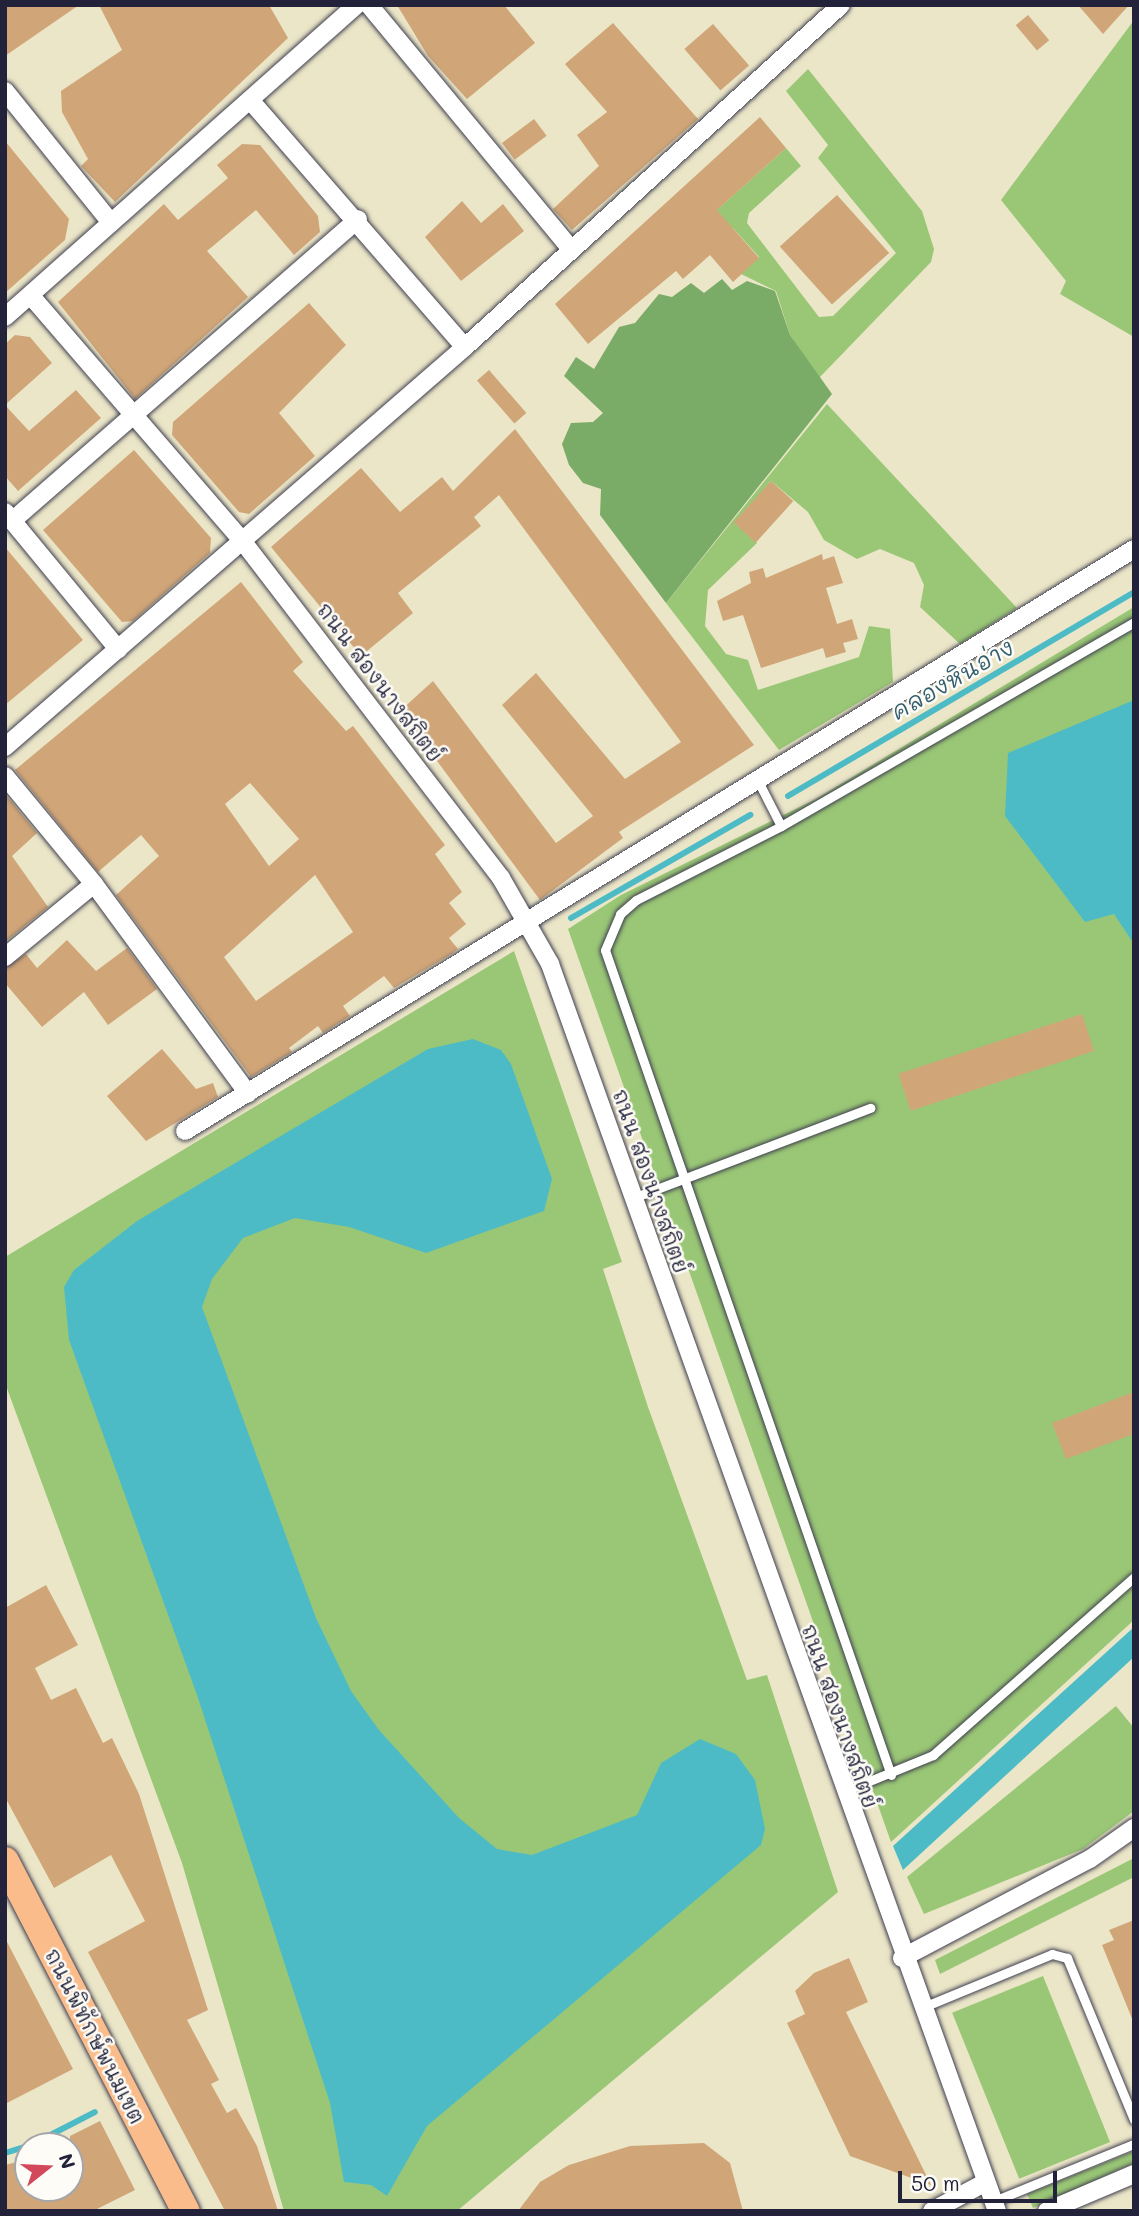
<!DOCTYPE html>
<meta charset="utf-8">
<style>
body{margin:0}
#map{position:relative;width:1139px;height:2216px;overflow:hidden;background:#ebe6c8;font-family:Mali,"Playpen Sans Thai",sans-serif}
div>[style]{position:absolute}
.green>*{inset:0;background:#9ac776;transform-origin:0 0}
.forest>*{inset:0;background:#7bac67}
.water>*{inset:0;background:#4dbbc5}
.stream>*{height:6px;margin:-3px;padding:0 3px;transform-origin:3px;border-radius:3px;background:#4dbbc5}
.building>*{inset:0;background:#d0a679;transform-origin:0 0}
.roads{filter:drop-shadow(0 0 2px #403f50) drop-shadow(0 0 2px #403f50)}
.lane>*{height:9px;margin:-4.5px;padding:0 4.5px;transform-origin:4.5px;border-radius:4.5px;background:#fff}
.street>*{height:18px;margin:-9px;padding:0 9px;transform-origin:9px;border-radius:9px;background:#fff}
.primary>*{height:28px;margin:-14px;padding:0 14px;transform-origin:14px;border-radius:14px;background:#f9bc8a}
span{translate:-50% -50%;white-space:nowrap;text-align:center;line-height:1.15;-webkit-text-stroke:5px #fdfcf7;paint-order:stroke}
.street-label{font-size:21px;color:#22223b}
.water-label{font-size:23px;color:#335f72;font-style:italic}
.frame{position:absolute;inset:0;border:7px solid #22223b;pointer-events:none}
.north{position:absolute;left:14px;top:2132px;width:70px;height:70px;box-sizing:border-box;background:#fdfcf7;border:2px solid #a5a5ac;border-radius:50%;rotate:72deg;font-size:19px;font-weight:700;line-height:28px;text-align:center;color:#22223b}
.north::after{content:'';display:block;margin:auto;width:24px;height:32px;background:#d1495b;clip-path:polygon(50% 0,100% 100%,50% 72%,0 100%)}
.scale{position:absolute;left:898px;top:2171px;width:159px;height:32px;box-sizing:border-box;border:4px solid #22223b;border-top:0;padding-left:9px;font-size:21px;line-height:24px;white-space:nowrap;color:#22223b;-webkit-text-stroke:5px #fdfcf7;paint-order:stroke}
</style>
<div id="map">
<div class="green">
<i style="clip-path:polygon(1134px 20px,1134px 337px,1060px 294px,1066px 281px,1001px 200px)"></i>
<i style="clip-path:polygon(808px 69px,922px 211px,934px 249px,931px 262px,819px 378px,790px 335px,776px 291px,741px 274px,759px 257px,733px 228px,699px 226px,786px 148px,801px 166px,749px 213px,747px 223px,819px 317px,833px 316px,896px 253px,818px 158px,828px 145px,786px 91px)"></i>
<i style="clip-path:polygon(827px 404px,1017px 608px,960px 644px,920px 607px,924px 585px,914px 563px,880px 549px,857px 559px,824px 540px,808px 512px,771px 481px,735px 523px,757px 543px,708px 590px,705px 626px,726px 654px,748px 660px,758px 690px,859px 657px,869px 626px,890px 629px,893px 682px,779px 750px,666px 603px)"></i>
<i style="clip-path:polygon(1134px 607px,1134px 1620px,891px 1842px,568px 929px,621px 895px,816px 799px)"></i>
<i style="clip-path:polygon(514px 951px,622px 1262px,603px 1269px,648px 1407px,747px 1680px,767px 1675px,838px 1892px,457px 2211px,284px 2211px,182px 1863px,5px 1383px,5px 1257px)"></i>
<i style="clip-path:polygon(1116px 1706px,1134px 1728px,1134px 1811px,1083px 1849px,924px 1914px,907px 1877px)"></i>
<i style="clip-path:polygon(1134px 1858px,1134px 1877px,940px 1974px,935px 1960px)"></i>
<i style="left:1043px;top:1976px;width:179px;height:98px;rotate:68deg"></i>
<i style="clip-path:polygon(1134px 2151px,1134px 2163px,1033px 2208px,1027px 2194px)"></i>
</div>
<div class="forest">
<i style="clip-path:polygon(722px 279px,732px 290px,747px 281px,775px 291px,790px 335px,832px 394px,666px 603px,600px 515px,601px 489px,583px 483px,569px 465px,562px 444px,571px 423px,593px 422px,603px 413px,564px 376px,576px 357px,594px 369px,619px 327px,635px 323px,659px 294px,672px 297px,691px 283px,704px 293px)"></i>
</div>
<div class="water">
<i style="clip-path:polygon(1134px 700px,1134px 944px,1114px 914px,1085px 922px,1005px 816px,1008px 753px)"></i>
<i style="clip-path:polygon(473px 1039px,501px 1050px,511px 1064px,552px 1179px,544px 1211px,426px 1253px,349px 1227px,295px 1218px,243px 1238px,212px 1279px,202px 1307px,316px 1618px,351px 1691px,379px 1730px,459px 1818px,497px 1849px,532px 1855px,637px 1815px,661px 1763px,700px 1739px,736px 1754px,755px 1780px,765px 1829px,761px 1845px,427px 2126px,387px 2196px,371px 2185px,344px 2182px,330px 2103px,197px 1695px,69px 1340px,64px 1287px,74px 1270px,137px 1221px,428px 1049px)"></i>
<i style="clip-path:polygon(1134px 1627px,1134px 1657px,903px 1870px,893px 1846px)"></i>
</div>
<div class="stream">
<i style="left:788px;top:796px;width:402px;rotate:-30.5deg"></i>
<i style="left:571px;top:918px;width:207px;rotate:-29.9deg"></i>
<i style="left:29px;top:2146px;width:74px;rotate:-27.3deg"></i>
<i style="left:5px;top:2153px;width:24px;rotate:-17deg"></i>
</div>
<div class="building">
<i style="clip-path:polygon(5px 5px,79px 5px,5px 56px)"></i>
<i style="clip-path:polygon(99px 5px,269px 5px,288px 38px,115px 202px,81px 166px,88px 159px,62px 112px,61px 91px,122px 50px)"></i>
<i style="clip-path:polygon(397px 5px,504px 5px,535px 43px,467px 99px,428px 56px)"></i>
<i style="clip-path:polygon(1078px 5px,1129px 5px,1103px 34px)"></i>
<i style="left:1028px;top:15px;width:33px;height:16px;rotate:50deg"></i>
<i style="clip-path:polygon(613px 23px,698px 119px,572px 230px,553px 209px,599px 166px,577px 135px,607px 112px,565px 64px)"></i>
<i style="left:713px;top:24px;width:55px;height:38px;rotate:49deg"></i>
<i style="clip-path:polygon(760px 117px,786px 148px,717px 210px,759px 258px,733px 282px,710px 255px,683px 279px,676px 271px,588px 344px,555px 304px)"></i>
<i style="left:534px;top:119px;width:21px;height:40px;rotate:53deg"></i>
<i style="clip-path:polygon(5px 141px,69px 219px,65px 240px,5px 293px)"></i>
<i style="clip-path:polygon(242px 144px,260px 145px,318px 216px,320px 232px,294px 255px,256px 210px,207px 251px,248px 297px,135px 399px,58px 302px,164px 204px,178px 220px,228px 178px,217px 165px)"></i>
<i style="left:837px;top:195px;width:78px;height:77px;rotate:48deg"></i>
<i style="clip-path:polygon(462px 201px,481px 223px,503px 204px,524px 231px,461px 281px,425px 237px)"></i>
<i style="clip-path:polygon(309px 303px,346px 345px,279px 413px,315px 456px,249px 514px,239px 512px,172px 435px,173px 422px)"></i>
<i style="clip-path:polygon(15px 335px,30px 337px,52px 363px,5px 405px,5px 344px)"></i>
<i style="left:489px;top:370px;width:57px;height:16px;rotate:49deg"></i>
<i style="clip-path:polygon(76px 390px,101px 418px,18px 491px,5px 476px,5px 405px,29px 431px)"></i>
<i style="clip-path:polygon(515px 429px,754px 745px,619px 832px,623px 838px,540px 900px,400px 711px,433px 681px,556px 843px,593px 816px,502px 705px,536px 673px,625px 779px,681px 742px,499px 495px,474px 517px,481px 526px,398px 593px,413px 613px,361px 656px,271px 547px,361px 468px,400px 512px,442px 477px,453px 491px)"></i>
<i style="clip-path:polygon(134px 450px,211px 538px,210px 553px,133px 621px,122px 622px,43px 530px)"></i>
<i style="left:771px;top:481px;width:30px;height:56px;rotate:42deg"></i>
<i style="clip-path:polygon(5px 547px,83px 640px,5px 705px)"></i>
<i style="clip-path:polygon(822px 554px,823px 560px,834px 556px,843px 583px,826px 588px,837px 624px,852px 619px,858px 639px,843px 643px,846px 652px,826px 658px,823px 648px,761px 668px,743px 615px,723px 621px,717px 601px,751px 583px,749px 572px,763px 568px,766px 578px)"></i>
<i style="clip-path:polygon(evenodd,241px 582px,303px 662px,293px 671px,346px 731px,353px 726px,445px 845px,435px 854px,462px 892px,449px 903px,466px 924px,449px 938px,458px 949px,453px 953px,394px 988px,384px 976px,343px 1006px,350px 1016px,323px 1033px,318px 1026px,289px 1048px,292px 1052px,251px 1077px,116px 895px,159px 856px,141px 835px,98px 872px,15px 770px,241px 582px,250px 783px,299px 839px,269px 866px,225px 804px,250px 783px,241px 582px,315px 875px,353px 932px,256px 1001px,224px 957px,315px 875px)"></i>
<i style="clip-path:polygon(5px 794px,37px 833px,12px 856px,48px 907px,5px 942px)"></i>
<i style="clip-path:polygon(67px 940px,96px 971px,127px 948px,157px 989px,108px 1025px,84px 992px,42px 1027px,5px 983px,5px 968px,26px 954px,37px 968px)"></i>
<i style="left:1082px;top:1014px;width:39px;height:193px;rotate:72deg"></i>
<i style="clip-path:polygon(162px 1049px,196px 1089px,213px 1083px,218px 1097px,146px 1141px,107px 1096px)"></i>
<i style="clip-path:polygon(1134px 1392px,1134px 1434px,1066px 1459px,1052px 1423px)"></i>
<i style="clip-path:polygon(46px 1585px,78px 1645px,35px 1668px,51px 1700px,76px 1688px,103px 1743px,112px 1738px,139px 1794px,208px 2010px,187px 2020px,219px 2080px,211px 2084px,227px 2113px,236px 2108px,257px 2146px,278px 2211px,225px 2211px,88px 1952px,145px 1921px,111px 1855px,54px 1888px,5px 1797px,5px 1608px)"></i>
<i style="clip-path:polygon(1134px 1920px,1134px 2021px,1133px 2021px,1102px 1945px,1114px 1940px,1109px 1930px)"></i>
<i style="clip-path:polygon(5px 1938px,73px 2069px,5px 2104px)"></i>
<i style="clip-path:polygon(849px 1958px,868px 2002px,846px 2012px,931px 2185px,850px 2156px,787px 2023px,805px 2014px,795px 1991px,814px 1973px)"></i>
<i style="clip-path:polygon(100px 2121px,135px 2190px,93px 2211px,5px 2211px,5px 2165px,28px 2159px,28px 2188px,70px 2188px,70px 2136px)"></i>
<i style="clip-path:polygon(704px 2143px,730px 2163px,743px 2211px,518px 2211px,540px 2182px,569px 2165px,630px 2146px)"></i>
</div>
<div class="roads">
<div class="lane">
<i style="left:759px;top:783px;width:48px;rotate:62.9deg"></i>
<i style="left:633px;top:1198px;width:254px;rotate:-20.8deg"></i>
<i style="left:891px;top:1775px;width:873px;rotate:-109.12deg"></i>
<i style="left:605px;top:950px;width:39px;rotate:-67deg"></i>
<i style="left:620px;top:914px;width:21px;rotate:-41deg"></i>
<i style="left:636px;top:900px;width:163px;rotate:-27deg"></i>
<i style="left:781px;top:826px;width:408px;rotate:-30deg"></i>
<i style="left:845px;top:1791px;width:95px;rotate:-22.2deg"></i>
<i style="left:933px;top:1755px;width:268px;rotate:-41.5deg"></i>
<i style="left:921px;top:2008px;width:142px;rotate:-22.4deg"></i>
<i style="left:1052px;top:1954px;width:16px;rotate:15deg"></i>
<i style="left:1067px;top:1958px;width:175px;rotate:67.5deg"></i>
<i style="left:994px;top:2201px;width:151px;rotate:-22.2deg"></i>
</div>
<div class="street">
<i style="left:369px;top:5px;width:318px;rotate:50.4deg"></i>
<i style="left:5px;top:91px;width:169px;rotate:51.2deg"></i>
<i style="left:250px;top:100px;width:327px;rotate:49deg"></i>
<i style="left:31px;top:296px;width:326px;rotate:49.2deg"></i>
<i style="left:244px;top:543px;width:422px;rotate:52.5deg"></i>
<i style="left:501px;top:878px;width:99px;rotate:60.3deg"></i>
<i style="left:550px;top:964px;width:1325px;rotate:70.28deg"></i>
<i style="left:5px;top:317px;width:470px;rotate:-41.6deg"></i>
<i style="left:5px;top:512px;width:178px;rotate:50.5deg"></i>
<i style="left:12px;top:521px;width:459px;rotate:-41.1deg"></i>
<i style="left:5px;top:747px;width:610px;rotate:-41.01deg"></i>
<i style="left:465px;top:347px;width:508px;rotate:-42.29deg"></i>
<i style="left:5px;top:776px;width:140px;rotate:50.5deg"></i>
<i style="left:94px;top:884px;width:260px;rotate:53.7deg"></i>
<i style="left:5px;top:957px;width:115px;rotate:-39.4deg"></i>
<i style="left:185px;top:1131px;width:1113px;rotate:-31.52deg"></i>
<i style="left:902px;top:1958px;width:212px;rotate:-27.8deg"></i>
<i style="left:1090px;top:1859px;width:54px;rotate:-35.2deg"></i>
<i style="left:932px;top:2211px;width:61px;rotate:-28.2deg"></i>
<i style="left:1047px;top:2211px;width:95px;rotate:-23deg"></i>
</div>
<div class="primary">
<i style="left:5px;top:1861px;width:394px;rotate:62.7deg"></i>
</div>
</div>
<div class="street-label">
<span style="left:380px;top:682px;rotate:53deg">ถนน สองนางสถิตย์</span>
<span style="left:651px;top:1181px;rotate:71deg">ถนน สองนางสถิตย์</span>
<span style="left:840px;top:1716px;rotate:71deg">ถนน สองนางสถิตย์</span>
<span style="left:95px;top:2036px;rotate:63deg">ถนนพิทักษ์พนมเขต</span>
</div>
<div class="water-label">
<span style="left:952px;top:679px;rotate:-30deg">คลองหินอ่าง</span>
</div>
<div class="frame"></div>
<div class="north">N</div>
<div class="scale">50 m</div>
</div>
